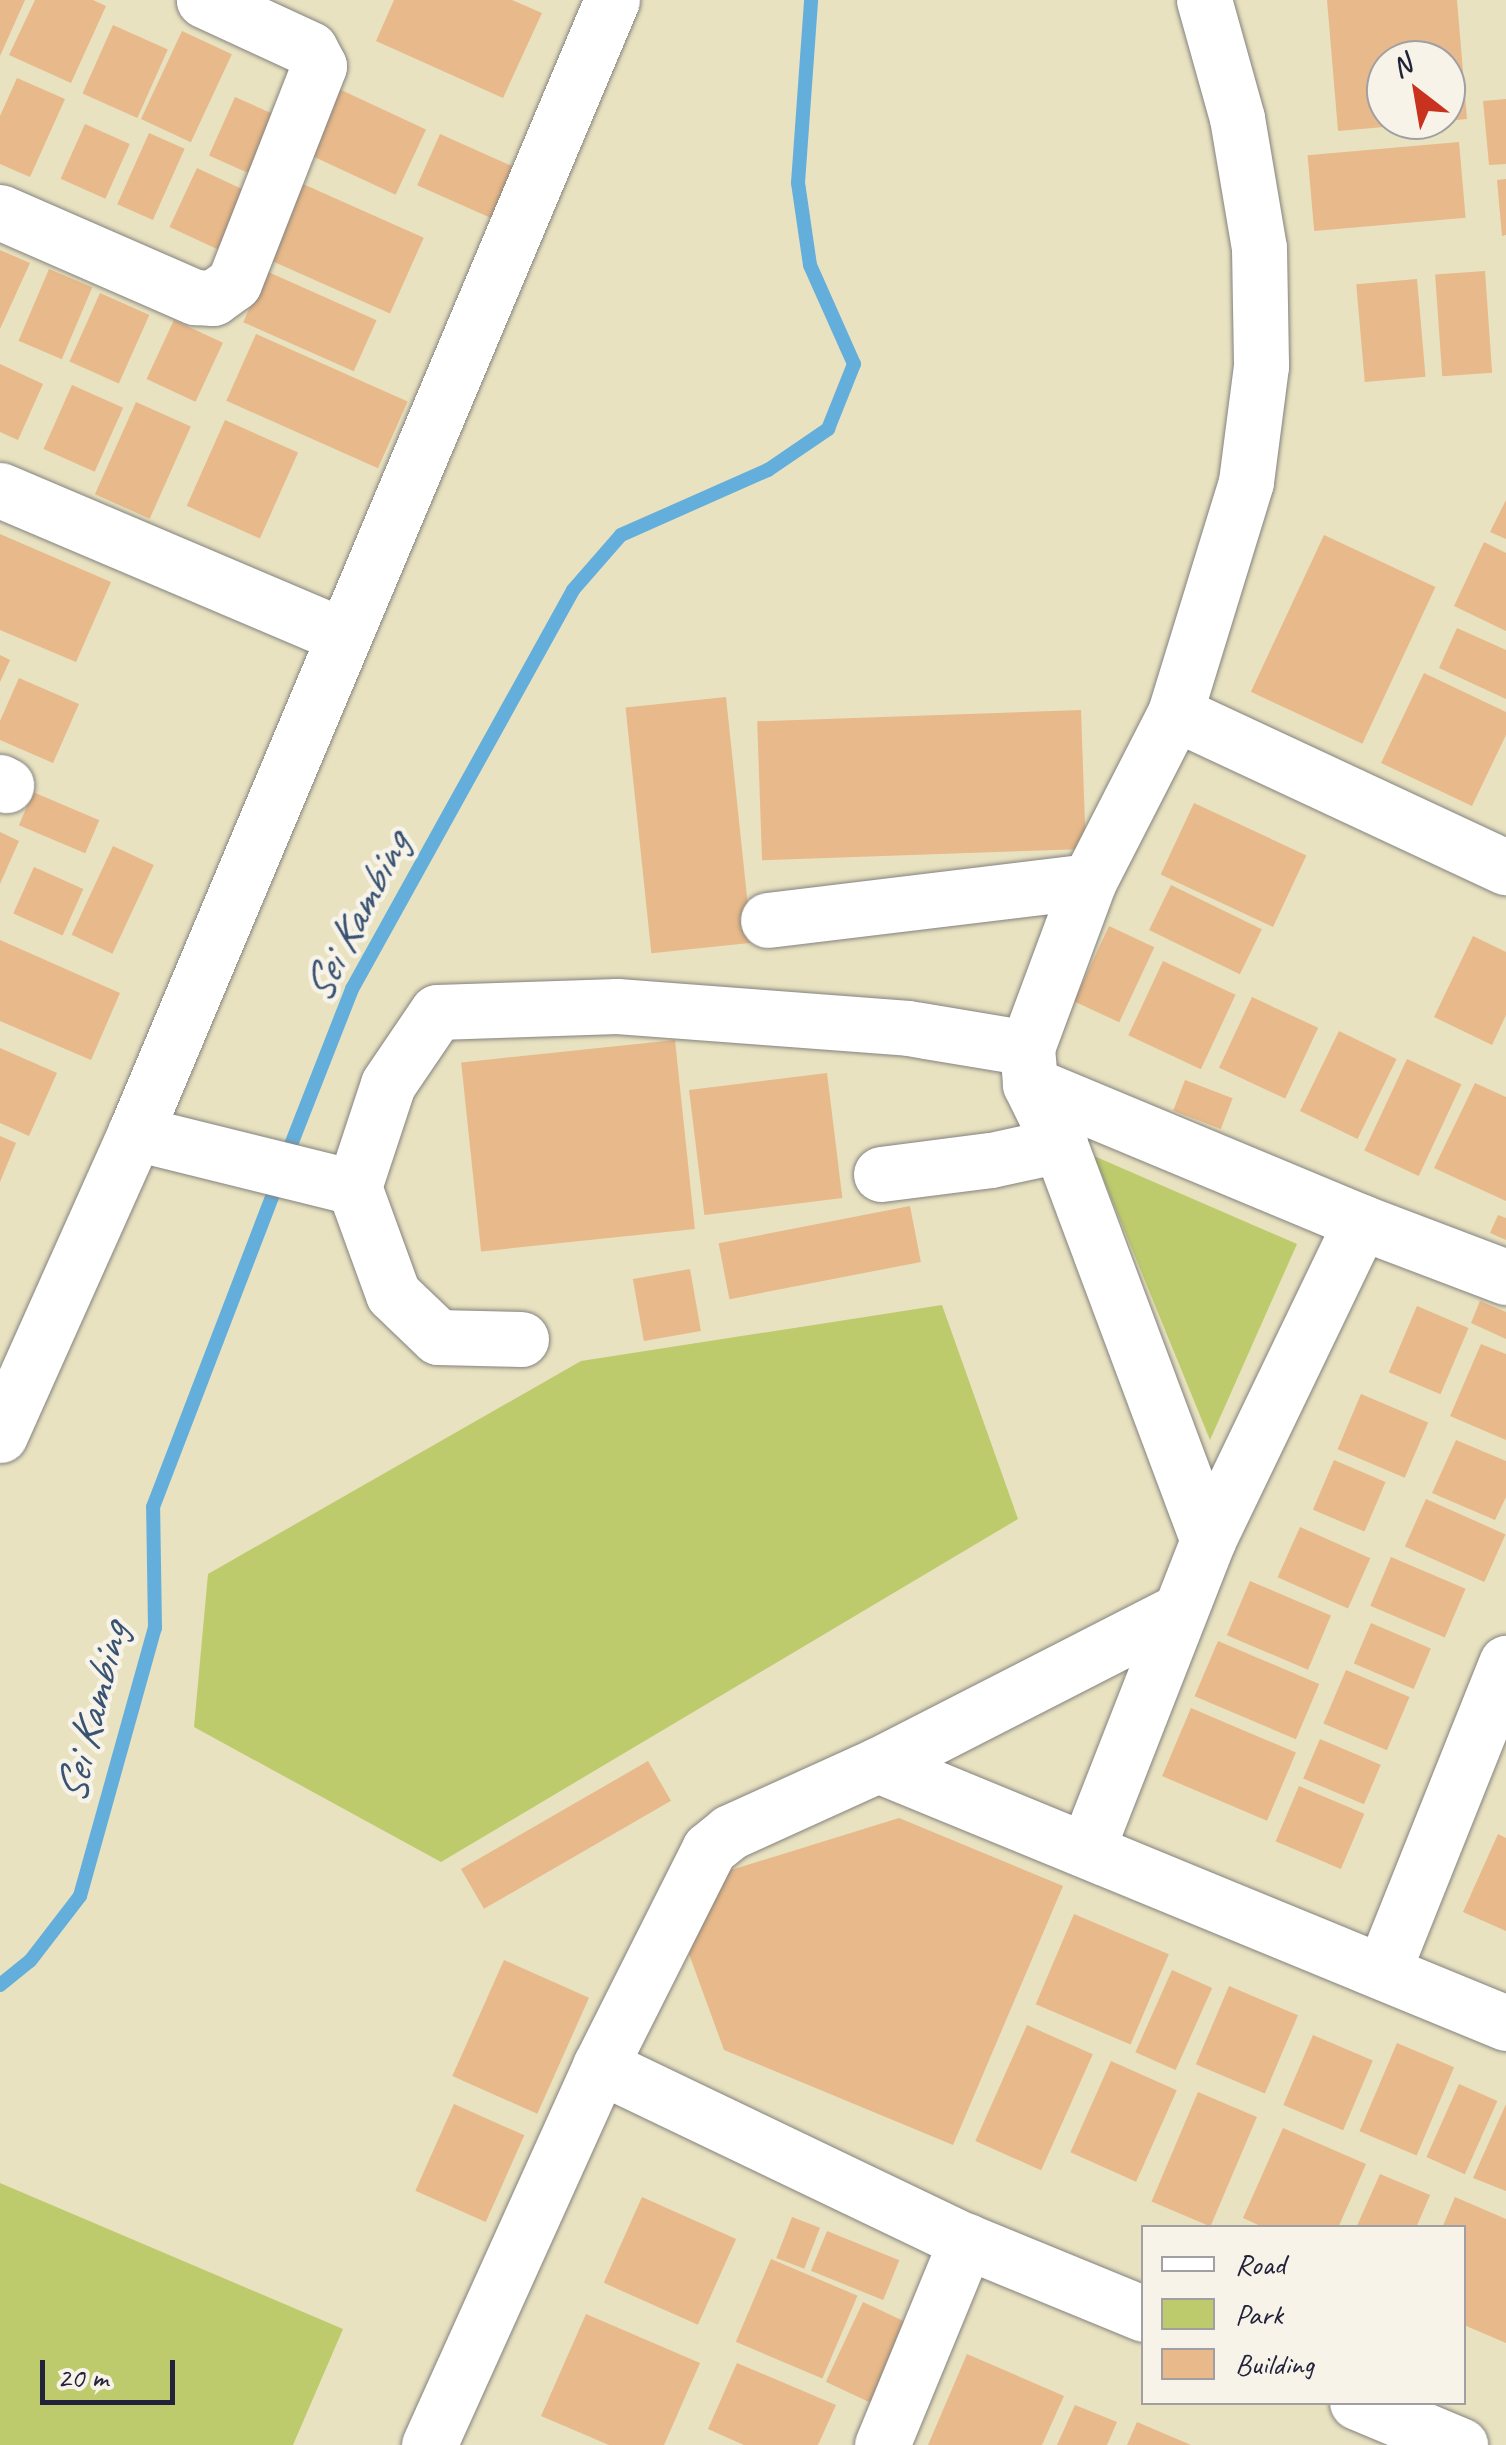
<!DOCTYPE html>
<style>
body{margin:0}
#map{position:relative;width:1506px;height:2445px;overflow:hidden;background:#e8e2c1;font-family:Caveat,sans-serif}
div>[style]{position:absolute}
.green>*{inset:0;background:#bdcb6d}
.stream>*{height:14px;margin:-7px;padding:0 7px;transform-origin:7px;border-radius:7px;background:#64aedc}
.building>*{inset:0;background:#e8b98a;transform-origin:0 0}
.roads{filter:drop-shadow(0 0 2px #85827e) drop-shadow(0 0 2px #85827e)}
.minor>*{height:55px;margin:-27.5px;padding:0 27.5px;transform-origin:27.5px;border-radius:27.5px;background:#fff}
span{translate:-50% -50%;white-space:nowrap;text-align:center;line-height:1.15;-webkit-text-stroke:9px #f7f3e8;paint-order:stroke}
.water-label{font-size:45px;color:#395373;font-style:italic}
.legend{position:absolute;left:1141px;top:2225px;width:325px;height:180px;box-sizing:border-box;background:#f7f3e8;border:2px solid #a29fa3;margin:0;padding:12px 18px;list-style:none;font-size:30px;color:#22223b}
.legend li{display:flex;align-items:center;gap:20px;height:50px}
.legend b{width:50px;border:2px solid #a29fa3}
.north{position:absolute;left:1366px;top:40px;width:100px;height:100px;box-sizing:border-box;background:#f7f3e8;border:2px solid #a29fa3;border-radius:50%;rotate:329deg;font-size:28px;font-weight:700;line-height:40px;text-align:center;color:#22223b}
.north::after{content:'';display:block;margin:auto;width:35px;height:45px;background:#c8321e;clip-path:polygon(50% 0,100% 100%,50% 72%,0 100%)}
.scale{position:absolute;left:40px;top:2360px;width:135px;height:45px;box-sizing:border-box;border:5px solid #22223b;border-top:0;padding-left:12px;font-size:30px;line-height:35px;white-space:nowrap;color:#22223b;-webkit-text-stroke:8px #f7f3e8;paint-order:stroke}
</style>
<div id="map">
<div class="green">
<i style="clip-path:polygon(1094px 1156px,1297px 1244px,1210px 1440px)"></i>
<i style="clip-path:polygon(942px 1305px,1018px 1519px,441px 1862px,194px 1727px,208px 1574px,581px 1361px)"></i>
<i style="clip-path:polygon(0 2183px,343px 2329px,293px 2445px,0 2445px)"></i>
</div>
<div class="stream">
<i style="left:285px;top:1160px;width:184px;rotate:-68.6deg"></i>
<i style="left:352px;top:989px;width:456px;rotate:-61deg"></i>
<i style="left:573px;top:590px;width:73px;rotate:-48.9deg"></i>
<i style="left:621px;top:535px;width:161px;rotate:-23.9deg"></i>
<i style="left:768px;top:470px;width:73px;rotate:-34.3deg"></i>
<i style="left:828px;top:429px;width:70px;rotate:-68.2deg"></i>
<i style="left:854px;top:364px;width:108px;rotate:-114deg"></i>
<i style="left:810px;top:265px;width:83px;rotate:-98.3deg"></i>
<i style="left:798px;top:183px;width:183px;rotate:-85.9deg"></i>
<i style="left:0;top:1985px;width:38px;rotate:-39deg"></i>
<i style="left:30px;top:1961px;width:82px;rotate:-52.4deg"></i>
<i style="left:80px;top:1896px;width:278px;rotate:-74.4deg"></i>
<i style="left:155px;top:1628px;width:121px;rotate:-90.9deg"></i>
<i style="left:153px;top:1507px;width:349px;rotate:-69deg"></i>
</div>
<div class="building">
<i style="clip-path:polygon(0 0,25px 0,0 56px)"></i>
<i style="clip-path:polygon(35px 0,93px 0,106px 6px,71px 83px,9px 55px)"></i>
<i style="clip-path:polygon(394px 0,512px 0,542px 13px,503px 98px,376px 41px)"></i>
<i style="clip-path:polygon(1327px 0,1457px 0,1467px 119px,1446px 121px,1446px 60px,1386px 60px,1386px 120px,1430px 123px,1338px 131px)"></i>
<i style="left:113px;top:25px;width:60px;height:75px;rotate:24deg"></i>
<i style="left:182px;top:31px;width:55px;height:97px;rotate:25deg"></i>
<i style="clip-path:polygon(17px 78px,65px 99px,30px 177px,0 164px,0 116px)"></i>
<i style="left:339px;top:89px;width:96px;height:72px;rotate:25deg"></i>
<i style="left:235px;top:97px;width:66px;height:64px;rotate:24deg"></i>
<i style="clip-path:polygon(1506px 99px,1506px 164px,1489px 165px,1483px 101px)"></i>
<i style="left:85px;top:124px;width:49px;height:60px;rotate:24deg"></i>
<i style="left:149px;top:133px;width:39px;height:78px;rotate:24deg"></i>
<i style="left:440px;top:134px;width:85px;height:56px;rotate:24deg"></i>
<i style="left:1459px;top:142px;width:76px;height:152px;rotate:85deg"></i>
<i style="left:197px;top:168px;width:53px;height:65px;rotate:25deg"></i>
<i style="clip-path:polygon(1506px 179px,1506px 235px,1502px 236px,1497px 180px)"></i>
<i style="left:294px;top:180px;width:142px;height:83px;rotate:24deg"></i>
<i style="clip-path:polygon(0 250px,30px 263px,0 329px)"></i>
<i style="left:49px;top:269px;width:47px;height:78px;rotate:23deg"></i>
<i style="left:266px;top:271px;width:121px;height:56px;rotate:24deg"></i>
<i style="left:1485px;top:271px;width:102px;height:50px;rotate:86deg"></i>
<i style="left:1417px;top:279px;width:98px;height:61px;rotate:85deg"></i>
<i style="left:100px;top:293px;width:54px;height:75px;rotate:24deg"></i>
<i style="left:174px;top:320px;width:54px;height:65px;rotate:25deg"></i>
<i style="left:256px;top:334px;width:166px;height:73px;rotate:24deg"></i>
<i style="clip-path:polygon(0 364px,43px 384px,18px 440px,0 432px)"></i>
<i style="left:72px;top:385px;width:56px;height:70px;rotate:24deg"></i>
<i style="left:136px;top:402px;width:60px;height:101px;rotate:24deg"></i>
<i style="left:225px;top:420px;width:80px;height:94px;rotate:24deg"></i>
<i style="clip-path:polygon(1506px 500px,1506px 539px,1490px 532px)"></i>
<i style="clip-path:polygon(0 534px,111px 582px,76px 662px,0 630px)"></i>
<i style="left:1324px;top:535px;width:123px;height:173px;rotate:25deg"></i>
<i style="clip-path:polygon(1484px 542px,1506px 553px,1506px 631px,1454px 606px)"></i>
<i style="clip-path:polygon(1457px 628px,1506px 650px,1506px 699px,1439px 668px)"></i>
<i style="clip-path:polygon(0 655px,10px 660px,0 682px)"></i>
<i style="clip-path:polygon(1424px 673px,1506px 712px,1506px 735px,1472px 806px,1381px 763px)"></i>
<i style="clip-path:polygon(19px 678px,79px 704px,53px 763px,0 740px,0 721px)"></i>
<i style="left:726px;top:697px;width:247px;height:101px;rotate:84deg"></i>
<i style="left:1081px;top:710px;width:139px;height:324px;rotate:88deg"></i>
<i style="left:33px;top:792px;width:72px;height:36px;rotate:23deg"></i>
<i style="left:1194px;top:803px;width:124px;height:79px;rotate:25deg"></i>
<i style="clip-path:polygon(0 832px,19px 841px,0 884px)"></i>
<i style="left:113px;top:846px;width:45px;height:98px;rotate:25deg"></i>
<i style="left:34px;top:867px;width:54px;height:51px;rotate:24deg"></i>
<i style="left:1171px;top:885px;width:101px;height:50px;rotate:26deg"></i>
<i style="left:1109px;top:926px;width:50px;height:83px;rotate:25deg"></i>
<i style="clip-path:polygon(1473px 936px,1506px 952px,1506px 1015px,1492px 1045px,1434px 1017px)"></i>
<i style="clip-path:polygon(0 940px,120px 993px,91px 1060px,0 1021px)"></i>
<i style="left:1163px;top:961px;width:80px;height:82px;rotate:25deg"></i>
<i style="left:1252px;top:997px;width:73px;height:78px;rotate:25deg"></i>
<i style="left:1339px;top:1031px;width:64px;height:89px;rotate:26deg"></i>
<i style="left:675px;top:1040px;width:190px;height:215px;rotate:84deg"></i>
<i style="clip-path:polygon(0 1048px,57px 1073px,29px 1136px,0 1123px)"></i>
<i style="left:1407px;top:1059px;width:60px;height:101px;rotate:25deg"></i>
<i style="left:827px;top:1073px;width:126px;height:139px;rotate:83deg"></i>
<i style="left:1185px;top:1080px;width:51px;height:33px;rotate:21deg"></i>
<i style="clip-path:polygon(1475px 1083px,1506px 1097px,1506px 1201px,1434px 1168px)"></i>
<i style="clip-path:polygon(0 1136px,16px 1143px,0 1182px)"></i>
<i style="left:910px;top:1206px;width:57px;height:195px;rotate:79deg"></i>
<i style="clip-path:polygon(1498px 1215px,1506px 1218px,1506px 1240px,1490px 1233px)"></i>
<i style="left:690px;top:1269px;width:63px;height:58px;rotate:80deg"></i>
<i style="clip-path:polygon(1480px 1301px,1506px 1312px,1506px 1339px,1471px 1323px)"></i>
<i style="left:1417px;top:1306px;width:56px;height:72px;rotate:23deg"></i>
<i style="clip-path:polygon(1481px 1344px,1506px 1354px,1506px 1440px,1450px 1416px)"></i>
<i style="left:1361px;top:1394px;width:73px;height:60px;rotate:23deg"></i>
<i style="clip-path:polygon(1456px 1440px,1506px 1461px,1506px 1497px,1495px 1520px,1432px 1493px)"></i>
<i style="left:1334px;top:1460px;width:56px;height:54px;rotate:23deg"></i>
<i style="left:1426px;top:1499px;width:87px;height:52px;rotate:24deg"></i>
<i style="left:1300px;top:1527px;width:77px;height:55px;rotate:24deg"></i>
<i style="left:1391px;top:1557px;width:81px;height:53px;rotate:23deg"></i>
<i style="left:1250px;top:1581px;width:88px;height:59px;rotate:23deg"></i>
<i style="left:1371px;top:1623px;width:65px;height:44px;rotate:23deg"></i>
<i style="left:1218px;top:1641px;width:110px;height:60px;rotate:23deg"></i>
<i style="left:1346px;top:1670px;width:69px;height:58px;rotate:23deg"></i>
<i style="left:1191px;top:1708px;width:114px;height:74px;rotate:23deg"></i>
<i style="left:1320px;top:1739px;width:66px;height:43px;rotate:23deg"></i>
<i style="left:648px;top:1761px;width:46px;height:216px;rotate:60deg"></i>
<i style="left:1299px;top:1786px;width:71px;height:60px;rotate:23deg"></i>
<i style="clip-path:polygon(899px 1818px,1063px 1886px,953px 2145px,724px 2050px,689px 1954px,718px 1874px)"></i>
<i style="clip-path:polygon(1498px 1834px,1506px 1838px,1506px 1931px,1463px 1912px)"></i>
<i style="left:1074px;top:1914px;width:103px;height:98px;rotate:23deg"></i>
<i style="left:504px;top:1960px;width:93px;height:127px;rotate:24deg"></i>
<i style="left:1172px;top:1970px;width:44px;height:90px;rotate:24deg"></i>
<i style="left:1229px;top:1986px;width:75px;height:85px;rotate:23deg"></i>
<i style="left:1027px;top:2025px;width:72px;height:127px;rotate:24deg"></i>
<i style="left:1313px;top:2035px;width:65px;height:76px;rotate:23deg"></i>
<i style="left:1397px;top:2043px;width:62px;height:96px;rotate:23deg"></i>
<i style="left:1111px;top:2061px;width:72px;height:100px;rotate:24deg"></i>
<i style="left:1459px;top:2084px;width:42px;height:80px;rotate:24deg"></i>
<i style="left:1198px;top:2092px;width:64px;height:119px;rotate:23deg"></i>
<i style="left:454px;top:2104px;width:77px;height:95px;rotate:24deg"></i>
<i style="clip-path:polygon(1506px 2104px,1506px 2191px,1473px 2178px)"></i>
<i style="clip-path:polygon(1283px 2128px,1366px 2164px,1338px 2228px,1265px 2228px,1243px 2218px)"></i>
<i style="clip-path:polygon(1380px 2174px,1430px 2195px,1416px 2228px,1356px 2228px)"></i>
<i style="left:642px;top:2197px;width:103px;height:94px;rotate:24deg"></i>
<i style="clip-path:polygon(1455px 2197px,1506px 2219px,1506px 2343px,1464px 2325px,1464px 2228px,1442px 2228px)"></i>
<i style="left:792px;top:2217px;width:30px;height:44px;rotate:21deg"></i>
<i style="left:827px;top:2231px;width:78px;height:43px;rotate:22deg"></i>
<i style="left:771px;top:2259px;width:94px;height:90px;rotate:23deg"></i>
<i style="left:863px;top:2302px;width:50px;height:88px;rotate:25deg"></i>
<i style="clip-path:polygon(586px 2314px,700px 2363px,664px 2445px,609px 2445px,541px 2416px)"></i>
<i style="clip-path:polygon(967px 2354px,1064px 2396px,1042px 2445px,928px 2445px)"></i>
<i style="clip-path:polygon(737px 2363px,836px 2405px,818px 2445px,744px 2445px,708px 2429px)"></i>
<i style="clip-path:polygon(1075px 2405px,1117px 2422px,1107px 2445px,1057px 2445px)"></i>
<i style="clip-path:polygon(1137px 2422px,1191px 2445px,1127px 2445px)"></i>
</div>
<div class="roads">
<div class="minor">
<i style="left:1204px;top:0;width:123px;rotate:74.4deg"></i>
<i style="left:1237px;top:118px;width:132px;rotate:80.4deg"></i>
<i style="left:1259px;top:248px;width:118px;rotate:89deg"></i>
<i style="left:1261px;top:366px;width:117px;rotate:97.4deg"></i>
<i style="left:1246px;top:482px;width:242px;rotate:107.1deg"></i>
<i style="left:1175px;top:713px;width:189px;rotate:117.1deg"></i>
<i style="left:1089px;top:881px;width:178px;rotate:110.4deg"></i>
<i style="left:1027px;top:1048px;width:36px;rotate:85deg"></i>
<i style="left:1030px;top:1084px;width:68px;rotate:63.8deg"></i>
<i style="left:1060px;top:1145px;width:422px;rotate:69.5deg"></i>
<i style="left:0;top:212px;width:213px;rotate:23.6deg"></i>
<i style="left:195px;top:297px;width:18px;rotate:3deg"></i>
<i style="left:213px;top:298px;width:26px;rotate:-36deg"></i>
<i style="left:234px;top:283px;width:233px;rotate:-68.6deg"></i>
<i style="left:319px;top:66px;width:19px;rotate:-118deg"></i>
<i style="left:310px;top:49px;width:117px;rotate:-155.2deg"></i>
<i style="left:0;top:490px;width:371px;rotate:23deg"></i>
<i style="left:1175px;top:713px;width:365px;rotate:25deg"></i>
<i style="left:0;top:782px;width:7px;rotate:27deg"></i>
<i style="left:768px;top:920px;width:323px;rotate:-6.9deg"></i>
<i style="left:1030px;top:1084px;width:359px;rotate:22.6deg"></i>
<i style="left:1361px;top:1222px;width:155px;rotate:20.8deg"></i>
<i style="left:135px;top:1133px;width:226px;rotate:13.9deg"></i>
<i style="left:881px;top:1174px;width:111px;rotate:-7.3deg"></i>
<i style="left:991px;top:1160px;width:71px;rotate:-12.3deg"></i>
<i style="left:521px;top:1339px;width:83px;rotate:-178.6deg"></i>
<i style="left:438px;top:1337px;width:62px;rotate:-136.3deg"></i>
<i style="left:393px;top:1294px;width:114px;rotate:-110deg"></i>
<i style="left:354px;top:1187px;width:108px;rotate:-71.7deg"></i>
<i style="left:388px;top:1084px;width:87px;rotate:-55.8deg"></i>
<i style="left:437px;top:1012px;width:180px;rotate:-1.9deg"></i>
<i style="left:617px;top:1006px;width:292px;rotate:4.3deg"></i>
<i style="left:908px;top:1028px;width:121px;rotate:9.5deg"></i>
<i style="left:0;top:1435px;width:331px;rotate:-65.9deg"></i>
<i style="left:135px;top:1133px;width:1229px;rotate:-67.17deg"></i>
<i style="left:878px;top:1765px;width:679px;rotate:22.33deg"></i>
<i style="left:1087px;top:1849px;width:332px;rotate:-68.6deg"></i>
<i style="left:1208px;top:1540px;width:353px;rotate:-64.3deg"></i>
<i style="left:1383px;top:1971px;width:332px;rotate:-68.2deg"></i>
<i style="left:600px;top:2066px;width:406px;rotate:25.6deg"></i>
<i style="left:966px;top:2241px;width:192px;rotate:22.3deg"></i>
<i style="left:1357px;top:2402px;width:112px;rotate:22.7deg"></i>
<i style="left:429px;top:2445px;width:416px;rotate:-65.7deg"></i>
<i style="left:600px;top:2066px;width:243px;rotate:-63.3deg"></i>
<i style="left:709px;top:1849px;width:27px;rotate:-39deg"></i>
<i style="left:730px;top:1832px;width:162px;rotate:-24.4deg"></i>
<i style="left:878px;top:1765px;width:338px;rotate:-27.1deg"></i>
<i style="left:882px;top:2445px;width:221px;rotate:-67.6deg"></i>
</div>
</div>
<div class="water-label">
<span style="left:356px;top:917px;rotate:-63deg">Sei Kambing</span>
<span style="left:92px;top:1713px;rotate:-76deg">Sei Kambing</span>
</div>
<ul class="legend">
<li><b style="height:12px;background:#fff"></b>Road</li>
<li><b style="height:28px;background:#bdcb6d"></b>Park</li>
<li><b style="height:28px;background:#e8b98a"></b>Building</li>
</ul>
<div class="north">N</div>
<div class="scale">20 m</div>
</div>
